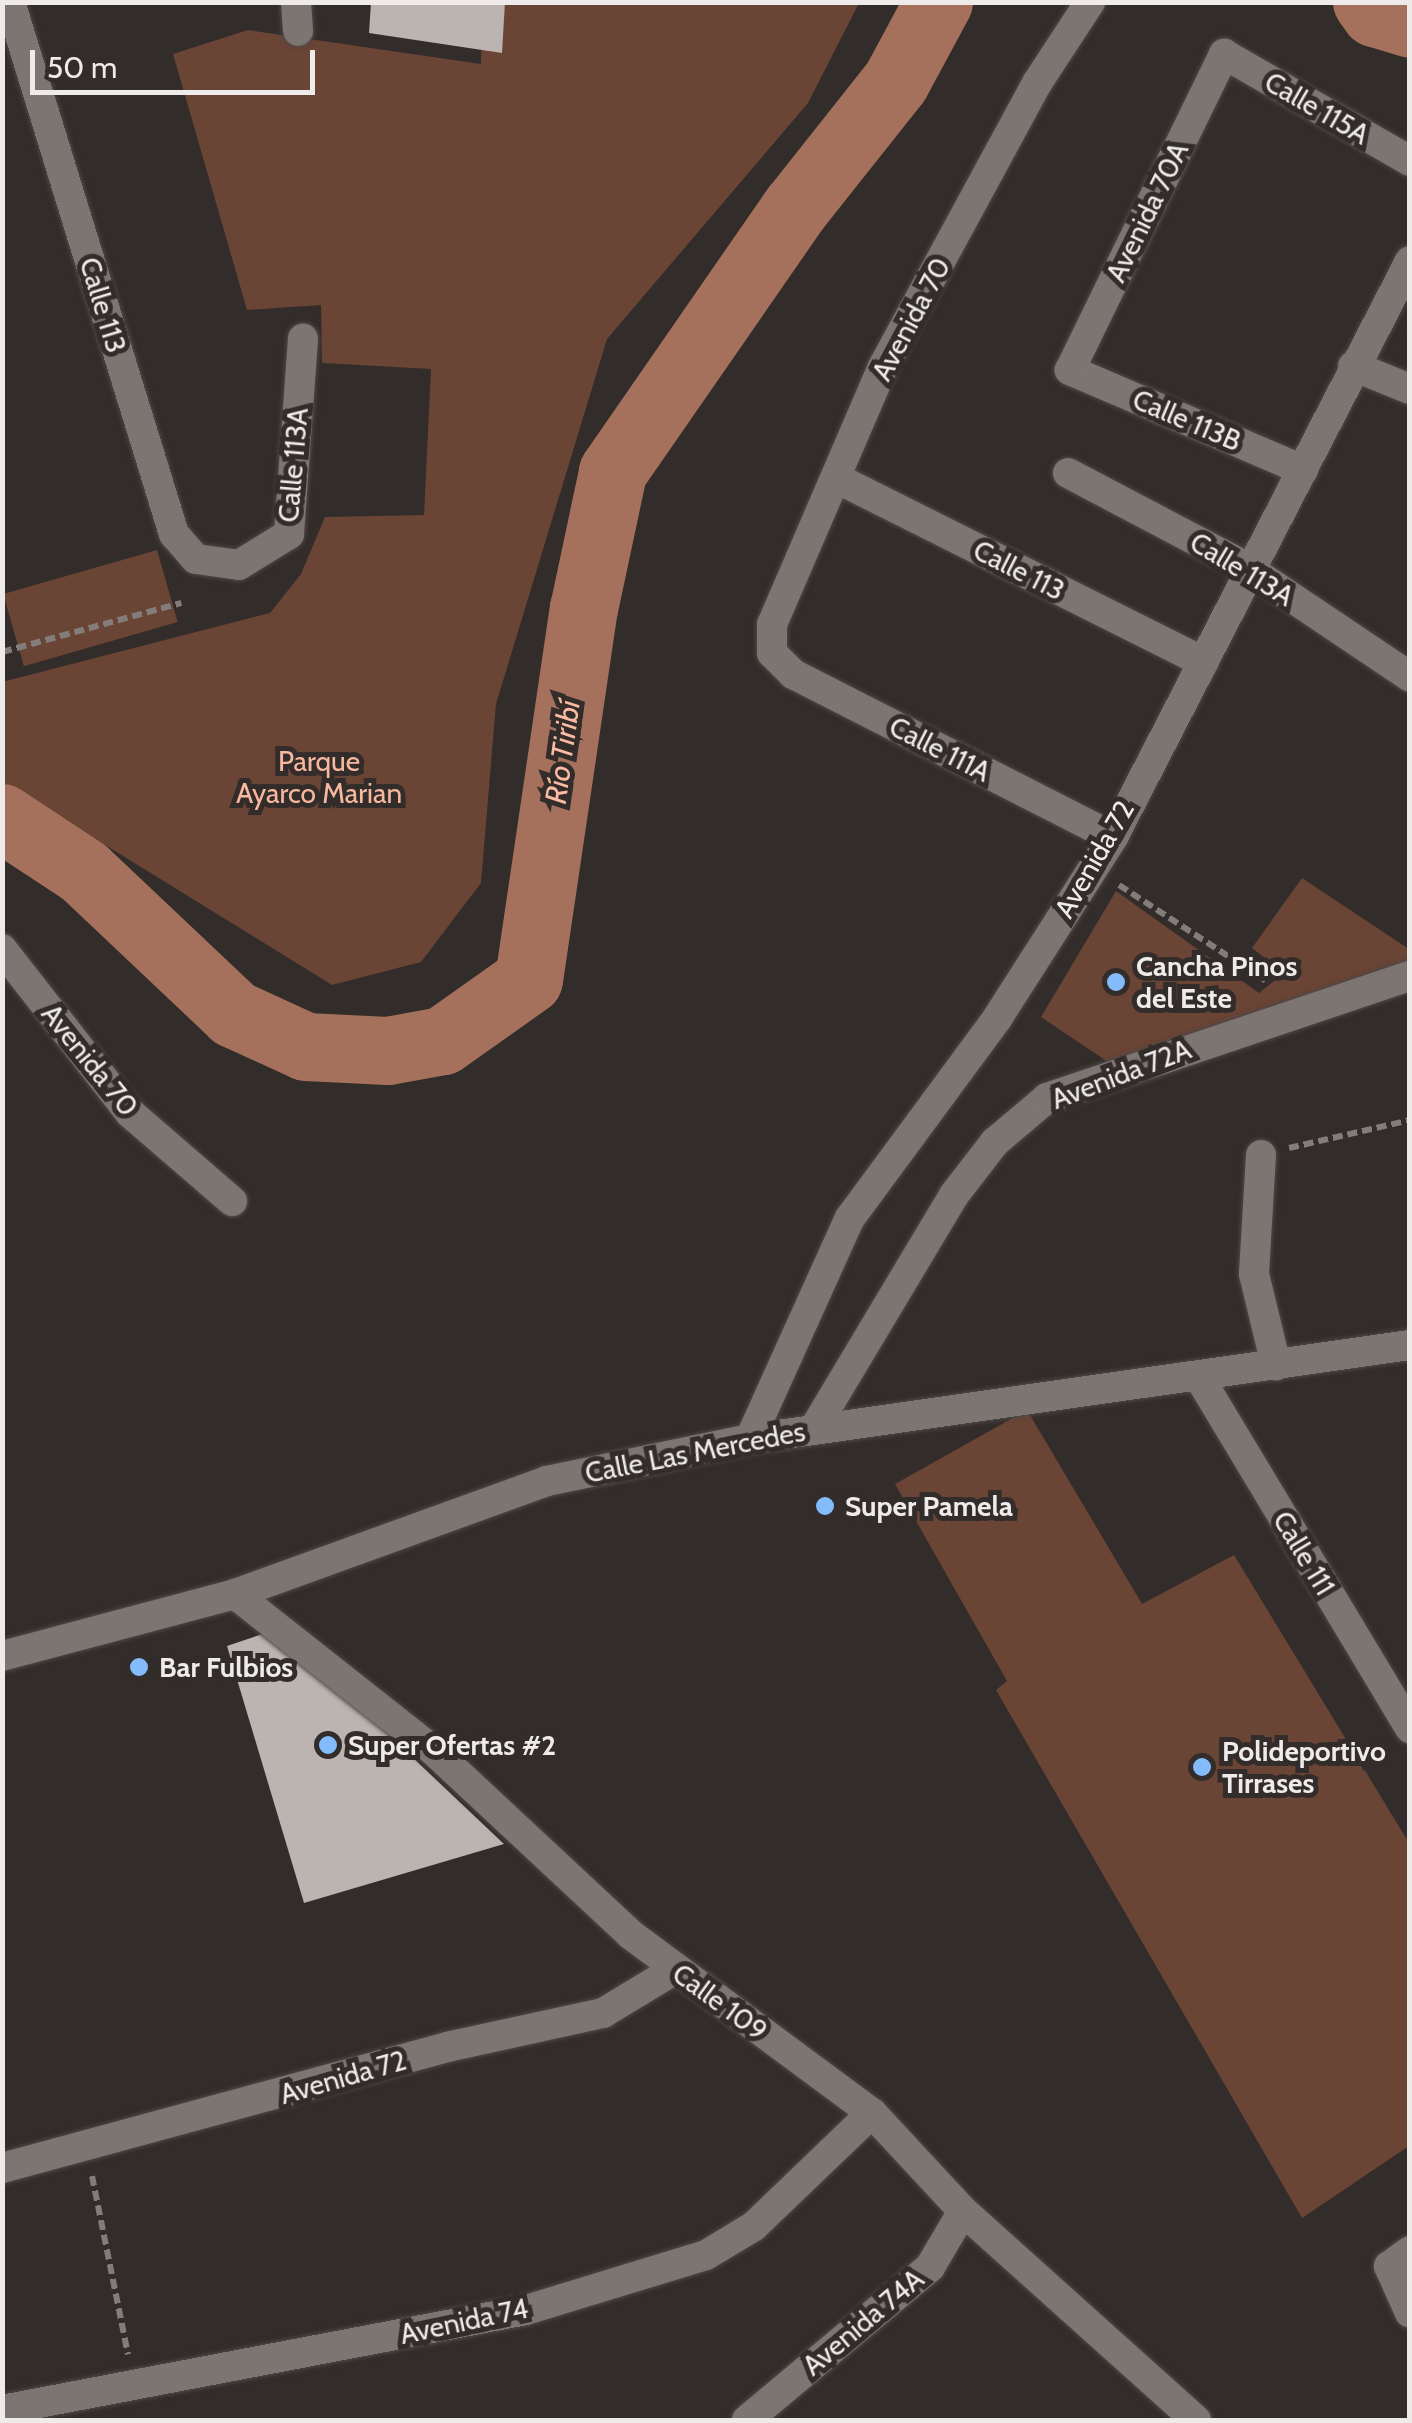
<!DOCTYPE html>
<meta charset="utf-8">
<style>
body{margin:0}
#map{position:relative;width:1412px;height:2423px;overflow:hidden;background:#322c2a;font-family:Cabin,sans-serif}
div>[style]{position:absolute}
.green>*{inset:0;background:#6a4435;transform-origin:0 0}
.river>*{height:68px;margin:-34px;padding:0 34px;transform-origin:34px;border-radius:34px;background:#a5715c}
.building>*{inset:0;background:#bcb4b1}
.path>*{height:6px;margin-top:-3px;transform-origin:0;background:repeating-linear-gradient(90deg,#827d7b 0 10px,transparent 0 15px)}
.roads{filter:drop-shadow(0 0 2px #4d4846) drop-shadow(0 0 2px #4d4846)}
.minor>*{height:30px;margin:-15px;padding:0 15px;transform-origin:15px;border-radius:15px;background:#7c7572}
.dots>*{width:28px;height:28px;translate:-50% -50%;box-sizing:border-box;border:5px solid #322c2a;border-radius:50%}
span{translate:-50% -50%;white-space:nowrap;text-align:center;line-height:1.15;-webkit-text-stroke:10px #322c2a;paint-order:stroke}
.street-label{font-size:28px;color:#efebea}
.park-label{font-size:28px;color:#f8b89f}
.poi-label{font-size:28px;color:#efebea;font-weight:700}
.left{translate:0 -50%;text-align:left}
.water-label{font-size:30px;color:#fcbca3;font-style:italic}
.frame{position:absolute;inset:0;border:5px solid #efebea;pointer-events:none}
.scale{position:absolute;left:30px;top:50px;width:285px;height:45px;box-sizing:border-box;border:5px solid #efebea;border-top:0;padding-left:12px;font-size:30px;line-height:35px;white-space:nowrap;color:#efebea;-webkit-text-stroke:8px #322c2a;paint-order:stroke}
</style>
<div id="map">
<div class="green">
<i style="clip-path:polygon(482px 3px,859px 3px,808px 103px,607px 339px,496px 704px,481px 883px,421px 962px,332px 985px,3px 782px,2px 682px,270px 613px,301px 574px,325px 517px,424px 515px,431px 369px,322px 363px,321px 305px,247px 310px,173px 54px,248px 30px,481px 64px)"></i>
<i style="left:157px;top:550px;width:75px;height:160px;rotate:74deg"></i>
<i style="clip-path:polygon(1302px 878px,1409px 949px,1409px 981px,1117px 1068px,1041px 1017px,1116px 891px,1259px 993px,1284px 973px,1252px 948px)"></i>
<i style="clip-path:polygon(1027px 1410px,1142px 1604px,1234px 1555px,1409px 1843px,1409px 2146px,1302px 2218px,996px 1690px,1007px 1681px,895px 1484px)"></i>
</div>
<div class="river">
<i style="left:1367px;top:2px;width:14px;rotate:54deg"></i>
<i style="left:1375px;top:13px;width:37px;rotate:17deg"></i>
<i style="left:2px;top:818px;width:98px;rotate:33.4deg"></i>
<i style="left:84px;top:872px;width:207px;rotate:43.4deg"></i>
<i style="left:234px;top:1014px;width:79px;rotate:24.6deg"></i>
<i style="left:306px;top:1047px;width:82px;rotate:2.8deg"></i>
<i style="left:388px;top:1051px;width:56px;rotate:-10.3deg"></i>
<i style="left:443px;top:1041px;width:105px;rotate:-35.3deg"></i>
<i style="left:529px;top:980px;width:375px;rotate:-81.6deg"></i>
<i style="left:584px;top:609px;width:140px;rotate:-78deg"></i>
<i style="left:613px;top:472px;width:321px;rotate:-55.3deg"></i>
<i style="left:796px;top:208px;width:161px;rotate:-51.6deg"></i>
<i style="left:896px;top:82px;width:91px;rotate:-61.7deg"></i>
</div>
<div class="building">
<i style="clip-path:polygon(371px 2px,505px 2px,502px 53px,369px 33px)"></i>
<i style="clip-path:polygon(277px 1629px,504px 1844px,304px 1903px,227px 1646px)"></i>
</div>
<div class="path">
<i style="left:2px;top:652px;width:186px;rotate:-15.3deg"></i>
<i style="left:1119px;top:885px;width:176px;rotate:33.1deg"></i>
<i style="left:1289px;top:1148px;width:124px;rotate:-13deg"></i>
<i style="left:92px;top:2176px;width:182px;rotate:78.6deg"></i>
</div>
<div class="roads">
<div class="minor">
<i style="left:10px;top:2px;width:557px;rotate:72.87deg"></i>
<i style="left:174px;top:534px;width:33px;rotate:49deg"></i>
<i style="left:196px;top:559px;width:43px;rotate:7.9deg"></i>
<i style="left:239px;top:565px;width:59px;rotate:-31.8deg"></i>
<i style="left:289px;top:534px;width:196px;rotate:-85.9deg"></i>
<i style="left:296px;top:2px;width:29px;rotate:86deg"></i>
<i style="left:1090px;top:2px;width:97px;rotate:123.2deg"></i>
<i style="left:1037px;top:83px;width:325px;rotate:118.5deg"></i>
<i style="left:882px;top:369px;width:278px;rotate:113.3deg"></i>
<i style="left:772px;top:624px;width:29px;rotate:90deg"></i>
<i style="left:772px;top:653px;width:30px;rotate:45deg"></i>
<i style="left:793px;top:674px;width:359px;rotate:27deg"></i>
<i style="left:1353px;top:366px;width:61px;rotate:22deg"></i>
<i style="left:1303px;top:470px;width:254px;rotate:-156.8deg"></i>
<i style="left:1070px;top:370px;width:352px;rotate:-64deg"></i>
<i style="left:1224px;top:54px;width:215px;rotate:29.9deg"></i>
<i style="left:1068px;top:473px;width:204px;rotate:27.8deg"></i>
<i style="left:1248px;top:568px;width:195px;rotate:33.9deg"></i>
<i style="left:836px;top:478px;width:411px;rotate:26.6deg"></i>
<i style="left:2px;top:949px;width:208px;rotate:52deg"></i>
<i style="left:130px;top:1113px;width:135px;rotate:40.8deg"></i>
<i style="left:1261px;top:1155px;width:119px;rotate:93.4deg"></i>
<i style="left:1254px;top:1274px;width:94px;rotate:76.4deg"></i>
<i style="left:1199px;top:1377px;width:410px;rotate:59deg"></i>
<i style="left:814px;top:1429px;width:273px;rotate:-59.1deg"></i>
<i style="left:954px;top:1195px;width:67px;rotate:-52.3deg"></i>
<i style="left:995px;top:1142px;width:68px;rotate:-40.2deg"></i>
<i style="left:1047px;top:1098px;width:383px;rotate:-18.6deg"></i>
<i style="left:750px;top:1439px;width:243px;rotate:-65.7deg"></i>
<i style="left:850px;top:1218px;width:250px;rotate:-53.6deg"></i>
<i style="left:998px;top:1017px;width:214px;rotate:-57.4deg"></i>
<i style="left:1113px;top:837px;width:648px;rotate:-62.72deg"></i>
<i style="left:235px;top:1594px;width:255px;rotate:38.3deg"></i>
<i style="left:435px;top:1752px;width:267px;rotate:43deg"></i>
<i style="left:630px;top:1934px;width:301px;rotate:36.5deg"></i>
<i style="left:872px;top:2113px;width:134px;rotate:47.1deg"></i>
<i style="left:963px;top:2211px;width:313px;rotate:41.9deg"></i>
<i style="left:2px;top:1656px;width:241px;rotate:-14.9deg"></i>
<i style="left:235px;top:1594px;width:332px;rotate:-19.9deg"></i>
<i style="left:547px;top:1481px;width:207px;rotate:-11.7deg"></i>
<i style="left:750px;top:1439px;width:667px;rotate:-8.11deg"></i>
<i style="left:2px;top:2168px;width:461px;rotate:-15.2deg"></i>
<i style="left:447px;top:2047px;width:160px;rotate:-12.3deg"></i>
<i style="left:603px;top:2013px;width:83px;rotate:-31.2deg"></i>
<i style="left:1410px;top:2251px;width:26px;rotate:144deg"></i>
<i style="left:1389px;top:2266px;width:51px;rotate:65.9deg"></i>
<i style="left:2px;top:2410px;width:533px;rotate:-10.8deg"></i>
<i style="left:526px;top:2310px;width:188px;rotate:-17deg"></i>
<i style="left:706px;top:2255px;width:56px;rotate:-31.1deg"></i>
<i style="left:754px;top:2226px;width:163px;rotate:-43.8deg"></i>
<i style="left:747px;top:2420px;width:239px;rotate:-39.9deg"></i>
<i style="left:930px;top:2267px;width:65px;rotate:-59.5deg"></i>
</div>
</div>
<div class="dots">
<i style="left:1116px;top:982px;background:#84bcfb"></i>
<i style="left:825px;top:1506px;background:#84bcfb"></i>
<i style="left:139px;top:1667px;background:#84bcfb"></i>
<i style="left:328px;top:1745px;background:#84bcfb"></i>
<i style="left:1202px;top:1767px;background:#84bcfb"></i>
</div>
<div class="street-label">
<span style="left:1317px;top:108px;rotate:30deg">Calle 115A</span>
<span style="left:1147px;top:212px;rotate:-64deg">Avenida 70A</span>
<span style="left:103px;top:305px;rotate:73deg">Calle 113</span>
<span style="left:911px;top:319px;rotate:-62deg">Avenida 70</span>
<span style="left:1187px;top:420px;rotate:23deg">Calle 113B</span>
<span style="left:293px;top:465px;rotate:-85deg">Calle 113A</span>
<span style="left:1242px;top:569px;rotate:31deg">Calle 113A</span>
<span style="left:1019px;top:570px;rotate:27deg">Calle 113</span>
<span style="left:940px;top:749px;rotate:27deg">Calle 111A</span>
<span style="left:1094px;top:859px;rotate:-60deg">Avenida 72</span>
<span style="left:90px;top:1060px;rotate:51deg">Avenida 70</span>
<span style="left:1121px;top:1074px;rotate:-21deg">Avenida 72A</span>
<span style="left:695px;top:1452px;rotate:-11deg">Calle Las Mercedes</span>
<span style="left:1304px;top:1553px;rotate:59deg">Calle 111</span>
<span style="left:720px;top:2002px;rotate:36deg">Calle 109</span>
<span style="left:343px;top:2077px;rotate:-16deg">Avenida 72</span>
<span style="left:464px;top:2321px;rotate:-12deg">Avenida 74</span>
<span style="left:863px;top:2322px;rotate:-40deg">Avenida 74A</span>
</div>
<div class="park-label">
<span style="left:319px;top:777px">Parque<br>Ayarco Marian</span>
</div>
<div class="poi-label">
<span class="left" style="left:1136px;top:982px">Cancha Pinos<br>del Este</span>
<span class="left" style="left:845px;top:1506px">Super Pamela</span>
<span class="left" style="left:159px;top:1667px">Bar Fulbios</span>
<span class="left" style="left:348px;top:1745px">Super Ofertas #2</span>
<span class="left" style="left:1222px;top:1767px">Polideportivo<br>Tirrases</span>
</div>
<div class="water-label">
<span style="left:563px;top:752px;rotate:-82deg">Río Tiribí</span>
</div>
<div class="frame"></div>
<div class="scale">50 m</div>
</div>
